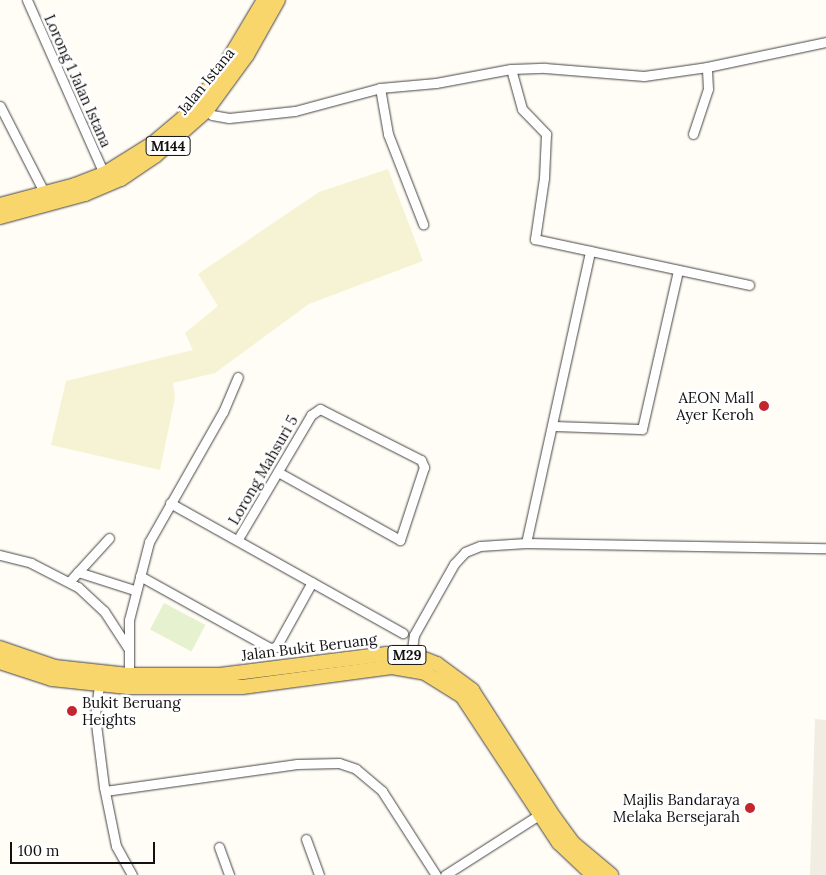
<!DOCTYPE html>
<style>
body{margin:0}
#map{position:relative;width:826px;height:875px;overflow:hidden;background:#fffdf5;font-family:Lora,serif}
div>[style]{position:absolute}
.farmland>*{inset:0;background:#f6f3d4}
.pitch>*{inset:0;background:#e6f2cf;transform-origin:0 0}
.plaza>*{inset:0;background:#f1ede2}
.roads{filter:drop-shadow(0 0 1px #444) drop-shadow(0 0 1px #444)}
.street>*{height:9px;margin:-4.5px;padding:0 4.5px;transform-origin:4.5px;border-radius:4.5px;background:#fff}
.primary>*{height:14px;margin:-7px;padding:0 7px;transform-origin:7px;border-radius:7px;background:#f9d66b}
.dots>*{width:14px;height:14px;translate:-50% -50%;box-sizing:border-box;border:2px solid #fff;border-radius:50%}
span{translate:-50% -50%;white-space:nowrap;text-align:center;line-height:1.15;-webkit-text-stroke:5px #fff;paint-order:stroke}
.shield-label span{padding:1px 4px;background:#fff;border:1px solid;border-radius:4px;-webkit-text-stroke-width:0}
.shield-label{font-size:14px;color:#111;font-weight:700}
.street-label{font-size:15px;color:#111}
.poi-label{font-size:15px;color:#111}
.right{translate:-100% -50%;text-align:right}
.left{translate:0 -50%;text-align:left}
.scale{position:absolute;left:10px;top:842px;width:145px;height:22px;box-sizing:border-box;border:2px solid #111;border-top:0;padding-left:6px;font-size:15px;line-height:18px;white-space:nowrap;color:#111;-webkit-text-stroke:4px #fff;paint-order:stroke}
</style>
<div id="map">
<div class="farmland">
<i style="clip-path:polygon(388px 169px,423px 261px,309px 304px,215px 373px,173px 383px,175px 398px,160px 470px,51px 445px,66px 381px,193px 350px,185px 333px,218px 306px,198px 274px,319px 192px)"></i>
</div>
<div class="pitch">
<i style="left:164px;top:603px;width:47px;height:30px;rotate:28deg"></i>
</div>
<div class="plaza">
<i style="clip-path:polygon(815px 719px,826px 720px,826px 875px,810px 875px)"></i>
</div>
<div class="roads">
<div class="street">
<i style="left:27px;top:0;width:190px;rotate:66.1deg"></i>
<i style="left:511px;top:69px;width:41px;rotate:74.6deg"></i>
<i style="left:522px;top:109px;width:35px;rotate:46deg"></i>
<i style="left:546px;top:134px;width:44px;rotate:92.6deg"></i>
<i style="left:544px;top:178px;width:62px;rotate:98.4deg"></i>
<i style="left:535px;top:239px;width:219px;rotate:12.1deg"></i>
<i style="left:380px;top:88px;width:47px;rotate:80.1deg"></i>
<i style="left:388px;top:134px;width:97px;rotate:68.7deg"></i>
<i style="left:0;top:106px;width:99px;rotate:62.9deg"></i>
<i style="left:203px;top:108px;width:11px;rotate:38deg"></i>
<i style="left:212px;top:115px;width:17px;rotate:10deg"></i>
<i style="left:229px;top:118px;width:66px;rotate:-6.1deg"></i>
<i style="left:295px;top:111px;width:88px;rotate:-15.1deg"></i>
<i style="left:380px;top:88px;width:56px;rotate:-5.1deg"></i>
<i style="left:436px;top:83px;width:76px;rotate:-10.6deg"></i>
<i style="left:511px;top:69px;width:34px;rotate:-2deg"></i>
<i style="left:545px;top:68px;width:99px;rotate:4.6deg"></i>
<i style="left:644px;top:76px;width:64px;rotate:-8.1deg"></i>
<i style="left:707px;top:67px;width:122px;rotate:-11.9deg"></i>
<i style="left:693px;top:134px;width:47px;rotate:-71.6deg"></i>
<i style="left:708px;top:89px;width:22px;rotate:-93deg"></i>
<i style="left:552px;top:426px;width:90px;rotate:1.9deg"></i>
<i style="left:642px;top:429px;width:163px;rotate:-77.2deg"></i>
<i style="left:170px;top:503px;width:267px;rotate:29.2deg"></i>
<i style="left:238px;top:539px;width:144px;rotate:-59.5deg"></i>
<i style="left:311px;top:415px;width:11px;rotate:-34deg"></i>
<i style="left:320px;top:409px;width:113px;rotate:26.8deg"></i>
<i style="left:421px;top:460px;width:8px;rotate:67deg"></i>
<i style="left:424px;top:467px;width:77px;rotate:108.2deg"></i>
<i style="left:400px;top:540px;width:140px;rotate:-150.9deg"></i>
<i style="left:526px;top:543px;width:299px;rotate:-77.6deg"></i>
<i style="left:0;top:555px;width:32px;rotate:14deg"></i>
<i style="left:31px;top:563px;width:53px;rotate:27.1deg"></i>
<i style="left:78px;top:587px;width:35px;rotate:43deg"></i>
<i style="left:104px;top:611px;width:44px;rotate:57deg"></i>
<i style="left:78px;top:572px;width:46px;rotate:-47.6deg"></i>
<i style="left:140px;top:576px;width:149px;rotate:29deg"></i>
<i style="left:270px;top:648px;width:6px;rotate:-9deg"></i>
<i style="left:276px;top:647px;width:74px;rotate:-61deg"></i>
<i style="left:69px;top:582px;width:13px;rotate:-48deg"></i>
<i style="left:78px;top:572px;width:59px;rotate:17.8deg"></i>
<i style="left:411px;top:656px;width:21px;rotate:-82deg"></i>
<i style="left:414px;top:635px;width:81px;rotate:-60.6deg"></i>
<i style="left:454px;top:564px;width:16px;rotate:-47deg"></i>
<i style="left:465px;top:552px;width:16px;rotate:-22deg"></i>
<i style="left:480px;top:546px;width:46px;rotate:-3.7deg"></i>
<i style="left:526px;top:543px;width:300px;rotate:1deg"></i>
<i style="left:100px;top:679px;width:37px;rotate:98deg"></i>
<i style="left:95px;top:716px;width:72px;rotate:82.8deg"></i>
<i style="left:104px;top:787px;width:60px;rotate:78.5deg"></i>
<i style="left:116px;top:846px;width:33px;rotate:61deg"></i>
<i style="left:129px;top:680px;width:60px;rotate:-90deg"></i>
<i style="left:129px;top:620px;width:81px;rotate:-75.6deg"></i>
<i style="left:149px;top:542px;width:150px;rotate:-60.4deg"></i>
<i style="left:223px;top:412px;width:38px;rotate:-67deg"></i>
<i style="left:105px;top:791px;width:194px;rotate:-8deg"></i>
<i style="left:297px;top:764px;width:42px;rotate:-1.4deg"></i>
<i style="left:339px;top:763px;width:18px;rotate:19deg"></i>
<i style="left:356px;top:769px;width:34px;rotate:40deg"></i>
<i style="left:382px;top:791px;width:100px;rotate:57.3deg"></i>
<i style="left:306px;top:839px;width:38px;rotate:70deg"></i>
<i style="left:219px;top:847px;width:30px;rotate:70deg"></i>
<i style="left:445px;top:875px;width:112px;rotate:-32.6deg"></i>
</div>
<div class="primary">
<i style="left:0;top:205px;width:78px;rotate:-14.9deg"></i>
<i style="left:75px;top:185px;width:31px;rotate:-21deg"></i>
<i style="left:104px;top:174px;width:57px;rotate:-32deg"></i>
<i style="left:152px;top:144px;width:40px;rotate:-40deg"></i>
<i style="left:183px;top:118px;width:54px;rotate:-49.5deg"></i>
<i style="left:218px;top:77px;width:90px;rotate:-59.1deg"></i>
<i style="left:0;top:217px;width:88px;rotate:-15.1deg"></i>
<i style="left:85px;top:194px;width:39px;rotate:-23deg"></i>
<i style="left:121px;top:179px;width:41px;rotate:-34.1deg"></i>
<i style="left:155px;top:156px;width:68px;rotate:-41.4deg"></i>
<i style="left:206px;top:111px;width:69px;rotate:-53.8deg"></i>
<i style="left:247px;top:55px;width:63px;rotate:-60.6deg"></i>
<i style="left:0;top:648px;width:58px;rotate:19.1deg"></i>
<i style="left:55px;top:667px;width:74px;rotate:6.2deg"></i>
<i style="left:129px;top:675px;width:91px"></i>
<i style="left:220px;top:675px;width:168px;rotate:-7.2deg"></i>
<i style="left:387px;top:654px;width:37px;rotate:8deg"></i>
<i style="left:424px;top:659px;width:14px;rotate:21deg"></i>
<i style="left:437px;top:664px;width:44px;rotate:36.6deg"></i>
<i style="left:472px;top:690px;width:151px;rotate:57.2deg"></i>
<i style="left:554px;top:817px;width:32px;rotate:54deg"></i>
<i style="left:573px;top:843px;width:50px;rotate:40.1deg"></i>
<i style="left:0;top:662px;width:55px;rotate:18.1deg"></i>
<i style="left:52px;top:679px;width:76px;rotate:6deg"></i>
<i style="left:128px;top:687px;width:114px"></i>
<i style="left:242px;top:687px;width:151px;rotate:-7.6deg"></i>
<i style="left:392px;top:667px;width:34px;rotate:10deg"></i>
<i style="left:425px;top:673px;width:44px;rotate:31.9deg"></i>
<i style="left:462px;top:696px;width:176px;rotate:56.6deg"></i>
<i style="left:559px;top:843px;width:47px;rotate:43.3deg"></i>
</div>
</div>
<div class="dots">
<i style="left:764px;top:406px;background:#c4262e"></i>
<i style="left:72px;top:711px;background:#c4262e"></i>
<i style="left:750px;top:808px;background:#c4262e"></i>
</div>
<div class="shield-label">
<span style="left:168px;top:146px">M144</span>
<span style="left:407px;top:655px">M29</span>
</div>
<div class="street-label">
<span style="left:78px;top:81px;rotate:66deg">Lorong 1 Jalan Istana</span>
<span style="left:206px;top:81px;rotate:-51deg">Jalan Istana</span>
<span style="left:263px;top:470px;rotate:-60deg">Lorong Mahsuri 5</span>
<span style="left:309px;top:647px;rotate:-7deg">Jalan Bukit Beruang</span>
</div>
<div class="poi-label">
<span class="right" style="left:754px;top:406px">AEON Mall<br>Ayer Keroh</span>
<span class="left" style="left:82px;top:711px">Bukit Beruang<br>Heights</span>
<span class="right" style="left:740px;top:808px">Majlis Bandaraya<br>Melaka Bersejarah</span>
</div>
<div class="scale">100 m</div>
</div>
